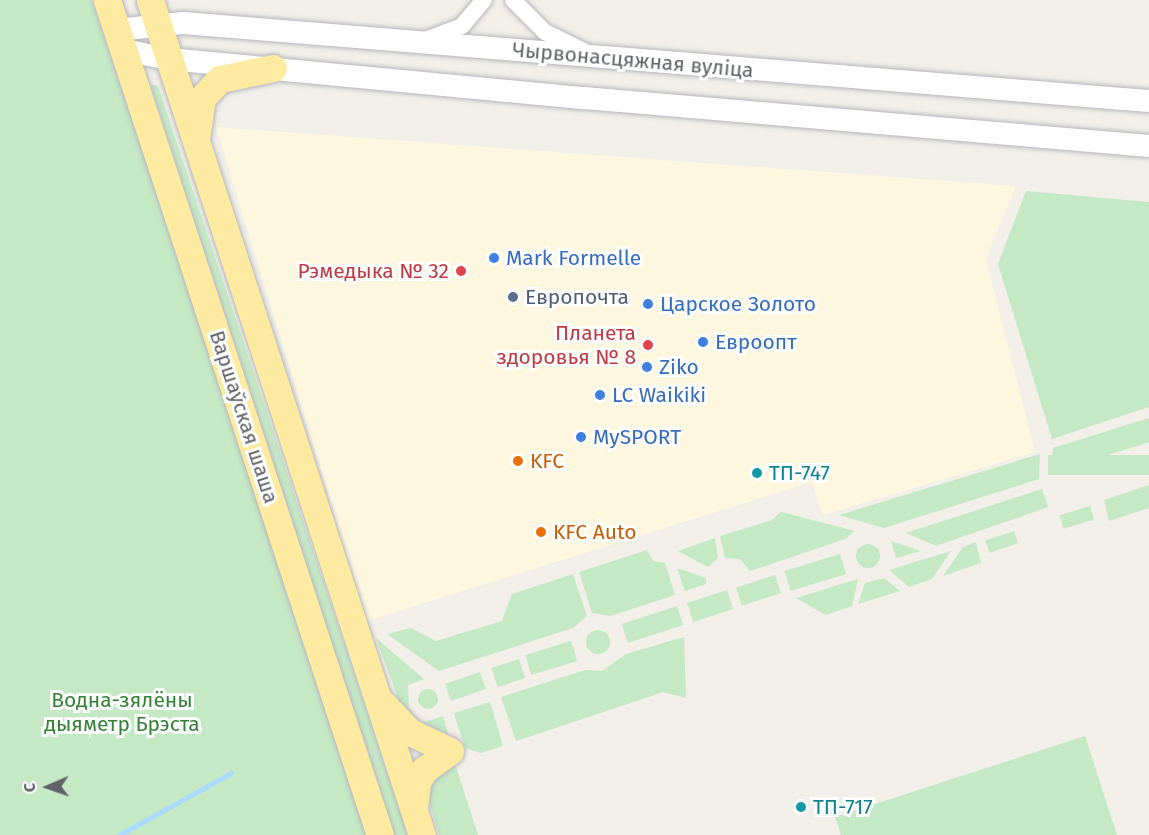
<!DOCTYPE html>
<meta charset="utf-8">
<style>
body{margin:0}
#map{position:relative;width:1149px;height:835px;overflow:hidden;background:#f1efe8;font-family:"Fira Sans",sans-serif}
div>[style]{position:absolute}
.commercial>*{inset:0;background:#fef7e0}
.green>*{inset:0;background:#c5e8c5;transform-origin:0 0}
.round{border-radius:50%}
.stream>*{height:5px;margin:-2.5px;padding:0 2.5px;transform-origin:2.5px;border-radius:2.5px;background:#aadaff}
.roads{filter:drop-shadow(0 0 2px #b5b8bc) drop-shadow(0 0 2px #b5b8bc)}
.minor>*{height:16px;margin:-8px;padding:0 8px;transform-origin:8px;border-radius:8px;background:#fff}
.secondary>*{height:22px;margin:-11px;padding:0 11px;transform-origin:11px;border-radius:11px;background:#fff}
.trunk>*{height:27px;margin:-13.5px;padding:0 13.5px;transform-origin:13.5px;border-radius:13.5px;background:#feeaa1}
.dots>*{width:16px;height:16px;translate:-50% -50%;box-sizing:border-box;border:3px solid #fff;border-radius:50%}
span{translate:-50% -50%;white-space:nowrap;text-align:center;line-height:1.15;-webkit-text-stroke:6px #fff;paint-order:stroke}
.street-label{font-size:21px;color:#5f6368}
.shop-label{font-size:21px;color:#366cbe}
.left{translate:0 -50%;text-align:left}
.health-label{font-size:21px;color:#be3a42}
.right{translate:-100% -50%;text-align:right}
.service-label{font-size:21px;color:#4e5e75}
.food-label{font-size:21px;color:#c56008}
.culture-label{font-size:21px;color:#0d838f}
.park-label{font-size:21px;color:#348238}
.north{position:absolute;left:18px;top:757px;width:60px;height:60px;-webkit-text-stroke:4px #fff;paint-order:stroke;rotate:268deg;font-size:16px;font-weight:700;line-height:24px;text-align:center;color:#5f6368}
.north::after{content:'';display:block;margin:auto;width:21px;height:27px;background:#5f6368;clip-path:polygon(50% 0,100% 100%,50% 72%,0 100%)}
</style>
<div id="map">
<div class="commercial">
<i style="clip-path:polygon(216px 127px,1016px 186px,986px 259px,1035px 452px,823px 515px,812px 482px,367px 621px)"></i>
</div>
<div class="green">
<i style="clip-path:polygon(0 0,92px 0,370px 835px,0 835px)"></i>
<i style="clip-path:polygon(150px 84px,158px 86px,408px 835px,394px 835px)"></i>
<i style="clip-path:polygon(1026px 191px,1149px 202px,1149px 407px,1052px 439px,998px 264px)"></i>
<i style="clip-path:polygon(1149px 418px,1149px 442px,1052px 473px,1053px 448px)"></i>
<i style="clip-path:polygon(1040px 454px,1039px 479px,884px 528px,839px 515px)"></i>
<i style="left:1149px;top:455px;width:20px;height:101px;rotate:90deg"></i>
<i style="clip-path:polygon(1149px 485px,1149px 508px,1109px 521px,1104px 500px)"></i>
<i style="clip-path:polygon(1042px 489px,1048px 507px,936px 546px,906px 533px)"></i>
<i style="left:1090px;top:506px;width:14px;height:32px;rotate:73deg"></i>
<i style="clip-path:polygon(781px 512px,855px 531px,845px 539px,750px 571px,740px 559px,725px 558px,720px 536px,772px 520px)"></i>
<i style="left:1014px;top:531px;width:13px;height:30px;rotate:72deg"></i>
<i style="clip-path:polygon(715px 538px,718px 558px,708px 567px,678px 551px)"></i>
<i style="clip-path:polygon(891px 541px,921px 551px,896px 558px)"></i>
<i style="clip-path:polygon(976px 542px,981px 563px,943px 576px,963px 547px)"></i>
<i class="round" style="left:856px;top:544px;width:24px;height:24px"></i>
<i style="clip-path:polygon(647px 550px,653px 561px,665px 563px,675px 595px,610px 616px,592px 613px,579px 572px)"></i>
<i style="clip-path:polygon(951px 551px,932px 579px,909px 587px,889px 570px)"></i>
<i style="left:840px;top:554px;width:21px;height:58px;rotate:73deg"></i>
<i style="clip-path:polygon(677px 568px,706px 578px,706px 584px,685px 591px)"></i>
<i style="clip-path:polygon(573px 574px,587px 616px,573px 628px,439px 671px,387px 634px,411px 628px,436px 641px,502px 621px,512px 594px)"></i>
<i style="left:775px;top:575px;width:19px;height:41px;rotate:72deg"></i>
<i style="clip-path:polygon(884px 578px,900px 591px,858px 604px,865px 583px)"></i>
<i style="clip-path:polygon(858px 579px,852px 606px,826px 615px,796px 598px)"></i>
<i style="left:727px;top:590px;width:20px;height:42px;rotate:72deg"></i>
<i style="left:677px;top:606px;width:20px;height:58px;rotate:72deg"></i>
<i class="round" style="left:586px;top:630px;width:24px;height:24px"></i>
<i style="clip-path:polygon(684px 637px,686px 698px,663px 692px,516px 741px,501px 697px,585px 670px,602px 671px,626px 654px)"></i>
<i style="clip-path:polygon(376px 638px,424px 679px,408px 685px,409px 708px,421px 723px,443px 716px,451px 743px,405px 717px)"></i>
<i style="left:571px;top:641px;width:21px;height:48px;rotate:73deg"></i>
<i style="left:519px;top:659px;width:20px;height:29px;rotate:72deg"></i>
<i style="left:480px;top:672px;width:18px;height:37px;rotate:71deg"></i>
<i class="round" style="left:418px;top:689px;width:20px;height:20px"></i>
<i style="clip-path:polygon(490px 702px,503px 746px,481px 753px,465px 748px,454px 713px)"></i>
<i style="clip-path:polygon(1085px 736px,1117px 835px,841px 835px,835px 817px)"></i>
<i style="clip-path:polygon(446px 762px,456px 767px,478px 835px,439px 835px,427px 795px,433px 771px)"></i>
</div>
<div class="stream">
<i style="left:119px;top:835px;width:128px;rotate:-29deg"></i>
</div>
<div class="roads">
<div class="minor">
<i style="left:513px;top:0;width:45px;rotate:45deg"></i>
<i style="left:545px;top:32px;width:43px;rotate:26deg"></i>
<i style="left:428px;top:39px;width:36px;rotate:-21deg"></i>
<i style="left:462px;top:26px;width:34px;rotate:-50deg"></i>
</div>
<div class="secondary">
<i style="left:117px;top:30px;width:66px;rotate:-6.1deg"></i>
<i style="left:183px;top:23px;width:969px;rotate:4.62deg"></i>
<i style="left:123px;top:50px;width:47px;rotate:11.1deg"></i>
<i style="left:169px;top:59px;width:417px;rotate:5.4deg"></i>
<i style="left:584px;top:98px;width:567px;rotate:4.86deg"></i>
</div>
<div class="trunk">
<i style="left:107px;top:0;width:878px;rotate:71.9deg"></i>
<i style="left:150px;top:0;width:878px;rotate:71.96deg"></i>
<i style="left:197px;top:133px;width:35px;rotate:-82deg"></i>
<i style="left:202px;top:98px;width:26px;rotate:-47deg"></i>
<i style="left:220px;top:79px;width:54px;rotate:-11.7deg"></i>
<i style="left:381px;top:702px;width:42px;rotate:46deg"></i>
<i style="left:410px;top:732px;width:44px;rotate:25.4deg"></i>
<i style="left:414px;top:808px;width:26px;rotate:-83deg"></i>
<i style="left:417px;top:782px;width:14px;rotate:-60deg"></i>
<i style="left:424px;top:770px;width:32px;rotate:-36deg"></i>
</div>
</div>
<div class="dots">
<i style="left:494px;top:258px;background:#3f7fe0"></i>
<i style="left:461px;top:271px;background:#e0444e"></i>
<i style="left:513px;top:297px;background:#5c6f8a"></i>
<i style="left:648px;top:304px;background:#3f7fe0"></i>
<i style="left:703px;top:342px;background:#3f7fe0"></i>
<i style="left:648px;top:345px;background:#e0444e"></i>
<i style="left:647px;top:367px;background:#3f7fe0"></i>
<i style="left:600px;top:395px;background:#3f7fe0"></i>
<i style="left:581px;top:437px;background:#3f7fe0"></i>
<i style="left:518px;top:461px;background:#e8710a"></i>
<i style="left:757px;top:473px;background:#0f9aa8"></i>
<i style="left:541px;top:532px;background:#e8710a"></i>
<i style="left:801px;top:807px;background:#0f9aa8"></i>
</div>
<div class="street-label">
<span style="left:633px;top:60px;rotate:5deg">Чырвонасцяжная вуліца</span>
<span style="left:244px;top:417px;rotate:72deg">Варшаўская шаша</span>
</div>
<div class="shop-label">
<span class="left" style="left:506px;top:258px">Mark Formelle</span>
<span class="left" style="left:660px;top:304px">Царское Золото</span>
<span class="left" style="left:715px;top:342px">Евроопт</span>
<span class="left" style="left:659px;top:367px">Ziko</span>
<span class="left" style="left:612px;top:395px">LC Waikiki</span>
<span class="left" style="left:593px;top:437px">MySPORT</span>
</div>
<div class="health-label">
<span class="right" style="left:449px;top:271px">Рэмедыка № 32</span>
<span class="right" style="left:636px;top:345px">Планета<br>здоровья № 8</span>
</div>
<div class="service-label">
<span class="left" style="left:525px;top:297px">Европочта</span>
</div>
<div class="food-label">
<span class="left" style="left:530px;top:461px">KFC</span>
<span class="left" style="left:553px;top:532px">KFC Auto</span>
</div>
<div class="culture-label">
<span class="left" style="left:769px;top:473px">ТП-747</span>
<span class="left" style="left:813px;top:807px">ТП-717</span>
</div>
<div class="park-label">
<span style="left:122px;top:712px">Водна-зялёны<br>дыяметр Брэста</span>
</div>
<div class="north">С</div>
</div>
